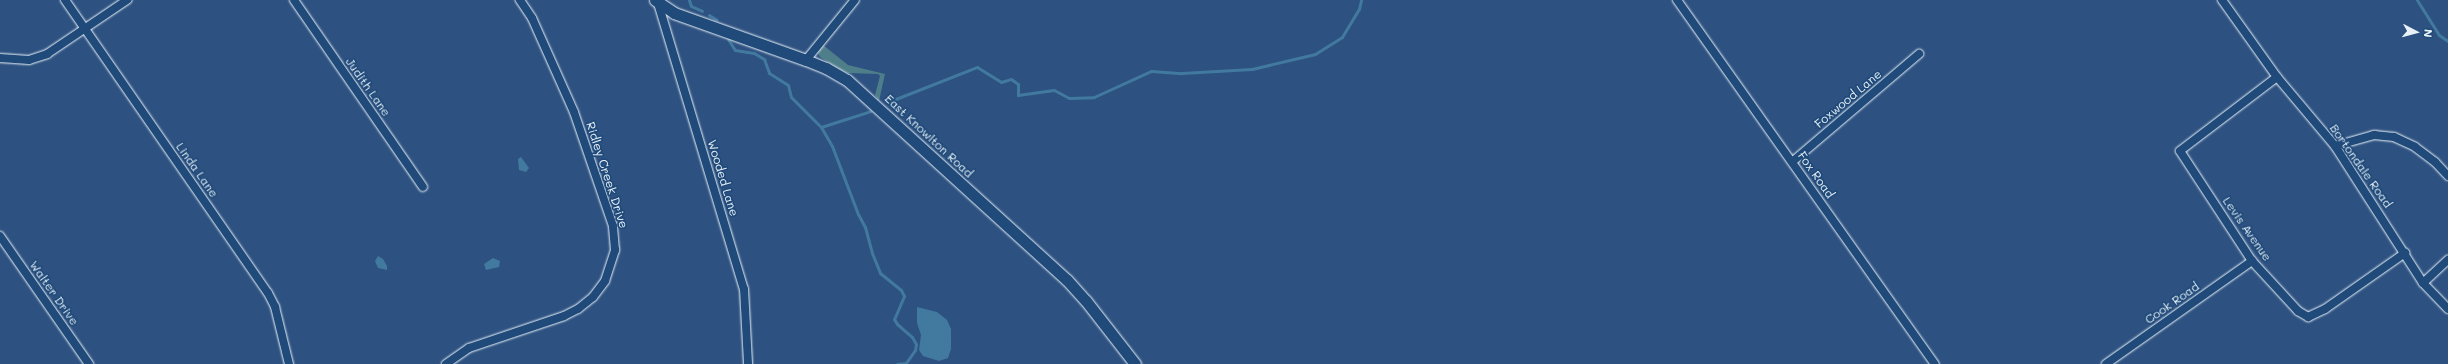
<!DOCTYPE html>
<style>
body{margin:0}
#map{position:relative;width:2448px;height:364px;overflow:hidden;background:#2d5180;font-family:Mali,sans-serif}
div>[style]{position:absolute}
.green>*{inset:0;background:#4d7e89}
.water>*{inset:0;background:#42799f}
.stream>*{height:3px;margin:-1.5px;padding:0 1.5px;transform-origin:1.5px;border-radius:1.5px;background:#42799f}
.roads{filter:drop-shadow(0 0 1px #e8f1f8) drop-shadow(0 0 1px #e8f1f8)}
.street>*{height:8px;margin:-4px;padding:0 4px;transform-origin:4px;border-radius:4px;background:#1f4a7a}
.secondary>*{height:11px;margin:-5.5px;padding:0 5.5px;transform-origin:5.5px;border-radius:5.5px;background:#1f4a7a}
span{translate:-50% -50%;white-space:nowrap;text-align:center;line-height:1.15;-webkit-text-stroke:3.5px #1f4a7a;paint-order:stroke}
.street-label{font-size:12px;color:#e8f1f8}
.north{position:absolute;left:2396px;top:12px;width:40px;height:40px;-webkit-text-stroke:3px #1f4a7a;paint-order:stroke;rotate:96deg;font-size:11px;font-weight:700;line-height:16px;text-align:center;color:#e8f1f8}
.north::after{content:'';display:block;margin:auto;width:14px;height:18px;background:#e8f1f8;clip-path:polygon(50% 0,100% 100%,50% 72%,0 100%)}
</style>
<div id="map">
<div class="green">
<i style="clip-path:polygon(823px 45px,848px 65px,885px 74px,879px 101px,875px 95px,880px 76px,878px 74px,848px 73px,841px 70px,820px 57px,818px 53px)"></i>
</div>
<div class="water">
<i style="clip-path:polygon(521px 157px,529px 168px,526px 172px,519px 170px,518px 159px)"></i>
<i style="clip-path:polygon(378px 256px,383px 259px,387px 266px,387px 270px,378px 268px,375px 261px)"></i>
<i style="clip-path:polygon(493px 258px,500px 261px,499px 267px,486px 270px,484px 264px)"></i>
<i style="clip-path:polygon(917px 307px,937px 312px,947px 320px,951px 329px,951px 349px,948px 358px,939px 361px,923px 356px,919px 350px,921px 335px,917px 323px)"></i>
</div>
<div class="stream">
<i style="left:689px;top:0;width:6px;rotate:72deg"></i>
<i style="left:691px;top:6px;width:12px;rotate:24deg"></i>
<i style="left:2417px;top:0;width:41px;rotate:57.8deg"></i>
<i style="left:2439px;top:35px;width:11px;rotate:34deg"></i>
<i style="left:709px;top:15px;width:9px;rotate:32deg"></i>
<i style="left:728px;top:39px;width:13px;rotate:58deg"></i>
<i style="left:735px;top:50px;width:19px;rotate:9deg"></i>
<i style="left:754px;top:53px;width:12px;rotate:31deg"></i>
<i style="left:764px;top:59px;width:15px;rotate:70deg"></i>
<i style="left:769px;top:73px;width:22px;rotate:32deg"></i>
<i style="left:788px;top:85px;width:12px;rotate:76deg"></i>
<i style="left:791px;top:97px;width:42px;rotate:45deg"></i>
<i style="left:821px;top:127px;width:22px;rotate:60deg"></i>
<i style="left:832px;top:146px;width:73px;rotate:69.1deg"></i>
<i style="left:858px;top:214px;width:15px;rotate:62deg"></i>
<i style="left:865px;top:227px;width:27px;rotate:75deg"></i>
<i style="left:872px;top:253px;width:22px;rotate:68deg"></i>
<i style="left:880px;top:273px;width:27px;rotate:39deg"></i>
<i style="left:901px;top:290px;width:7px;rotate:63deg"></i>
<i style="left:904px;top:296px;width:25px;rotate:113deg"></i>
<i style="left:894px;top:319px;width:6px;rotate:59deg"></i>
<i style="left:897px;top:324px;width:20px;rotate:41deg"></i>
<i style="left:912px;top:337px;width:8px;rotate:60deg"></i>
<i style="left:916px;top:344px;width:6px;rotate:99deg"></i>
<i style="left:915px;top:350px;width:16px;rotate:125deg"></i>
<i style="left:906px;top:363px;width:9px;rotate:174deg"></i>
<i style="left:888px;top:102px;width:96px;rotate:-21.5deg"></i>
<i style="left:977px;top:67px;width:28px;rotate:32deg"></i>
<i style="left:1001px;top:82px;width:10px;rotate:-17deg"></i>
<i style="left:1011px;top:79px;width:9px;rotate:36deg"></i>
<i style="left:1018px;top:84px;width:11px;rotate:90deg"></i>
<i style="left:1018px;top:95px;width:36px;rotate:-8deg"></i>
<i style="left:1054px;top:90px;width:17px;rotate:28deg"></i>
<i style="left:1069px;top:98px;width:25px;rotate:-2deg"></i>
<i style="left:1094px;top:97px;width:63px;rotate:-24.5deg"></i>
<i style="left:1151px;top:71px;width:31px;rotate:4deg"></i>
<i style="left:1182px;top:73px;width:70px;rotate:-3.3deg"></i>
<i style="left:1252px;top:69px;width:65px;rotate:-13.4deg"></i>
<i style="left:1315px;top:54px;width:32px;rotate:-32deg"></i>
<i style="left:1342px;top:37px;width:33px;rotate:-59deg"></i>
<i style="left:1359px;top:9px;width:9px;rotate:-77deg"></i>
<i style="left:821px;top:127px;width:52px;rotate:-17.7deg"></i>
</div>
<div class="roads">
<div class="street">
<i style="left:65px;top:0;width:356px;rotate:55.3deg"></i>
<i style="left:268px;top:293px;width:16px;rotate:63deg"></i>
<i style="left:275px;top:307px;width:59px;rotate:76.2deg"></i>
<i style="left:294px;top:0;width:227px;rotate:55.4deg"></i>
<i style="left:1677px;top:0;width:446px;rotate:54.7deg"></i>
<i style="left:2222px;top:0;width:95px;rotate:54.5deg"></i>
<i style="left:2277px;top:77px;width:90px;rotate:50deg"></i>
<i style="left:2335px;top:146px;width:163px;rotate:57.3deg"></i>
<i style="left:2423px;top:283px;width:36px;rotate:46deg"></i>
<i style="left:658px;top:3px;width:299px;rotate:73.3deg"></i>
<i style="left:744px;top:289px;width:75px;rotate:86.9deg"></i>
<i style="left:0;top:58px;width:29px;rotate:4deg"></i>
<i style="left:29px;top:60px;width:19px;rotate:-18deg"></i>
<i style="left:47px;top:54px;width:97px;rotate:-34deg"></i>
<i style="left:806px;top:60px;width:77px;rotate:-50.8deg"></i>
<i style="left:2277px;top:77px;width:122px;rotate:142.7deg"></i>
<i style="left:2180px;top:151px;width:131px;rotate:56.8deg"></i>
<i style="left:2252px;top:261px;width:68px;rotate:47.4deg"></i>
<i style="left:2298px;top:311px;width:12px;rotate:31deg"></i>
<i style="left:2308px;top:317px;width:19px;rotate:-25deg"></i>
<i style="left:2325px;top:309px;width:98px;rotate:-35deg"></i>
<i style="left:2335px;top:146px;width:41px;rotate:-15.8deg"></i>
<i style="left:2374px;top:135px;width:20px;rotate:6deg"></i>
<i style="left:2394px;top:137px;width:23px;rotate:25deg"></i>
<i style="left:2415px;top:147px;width:25px;rotate:37deg"></i>
<i style="left:2435px;top:162px;width:19px;rotate:47deg"></i>
<i style="left:1792px;top:162px;width:167px;rotate:-40.4deg"></i>
<i style="left:0;top:236px;width:156px;rotate:55.2deg"></i>
<i style="left:2423px;top:283px;width:34px;rotate:-43deg"></i>
<i style="left:446px;top:364px;width:28px;rotate:-35deg"></i>
<i style="left:469px;top:348px;width:100px;rotate:-18.6deg"></i>
<i style="left:564px;top:316px;width:16px;rotate:-27deg"></i>
<i style="left:578px;top:309px;width:19px;rotate:-39deg"></i>
<i style="left:593px;top:297px;width:20px;rotate:-53deg"></i>
<i style="left:605px;top:281px;width:33px;rotate:-72deg"></i>
<i style="left:615px;top:250px;width:24px;rotate:-95deg"></i>
<i style="left:613px;top:226px;width:120px;rotate:-108.9deg"></i>
<i style="left:574px;top:112px;width:103px;rotate:-114.1deg"></i>
<i style="left:532px;top:18px;width:22px;rotate:-124deg"></i>
<i style="left:2106px;top:364px;width:179px;rotate:-35.2deg"></i>
</div>
<div class="secondary">
<i style="left:655px;top:0;width:23px;rotate:34deg"></i>
<i style="left:674px;top:13px;width:140px;rotate:19.6deg"></i>
<i style="left:806px;top:60px;width:22px;rotate:22deg"></i>
<i style="left:826px;top:68px;width:24px;rotate:30deg"></i>
<i style="left:847px;top:80px;width:297px;rotate:42.3deg"></i>
<i style="left:1067px;top:280px;width:28px;rotate:48deg"></i>
<i style="left:1086px;top:301px;width:80px;rotate:52.1deg"></i>
</div>
</div>
<div class="street-label">
<span style="left:368px;top:87px;rotate:55deg">Judith Lane</span>
<span style="left:1848px;top:99px;rotate:-40deg">Foxwood Lane</span>
<span style="left:929px;top:136px;rotate:43deg">East Knowlton Road</span>
<span style="left:2361px;top:166px;rotate:55deg">Bortondale Road</span>
<span style="left:197px;top:170px;rotate:55deg">Linda Lane</span>
<span style="left:607px;top:175px;rotate:72deg">Ridley Creek Drive</span>
<span style="left:1816px;top:175px;rotate:55deg">Fox Road</span>
<span style="left:723px;top:178px;rotate:73deg">Wooded Lane</span>
<span style="left:2247px;top:229px;rotate:55deg">Levis Avenue</span>
<span style="left:54px;top:293px;rotate:55deg">Walter Drive</span>
<span style="left:2172px;top:303px;rotate:-35deg">Cook Road</span>
</div>
<div class="north">N</div>
</div>
